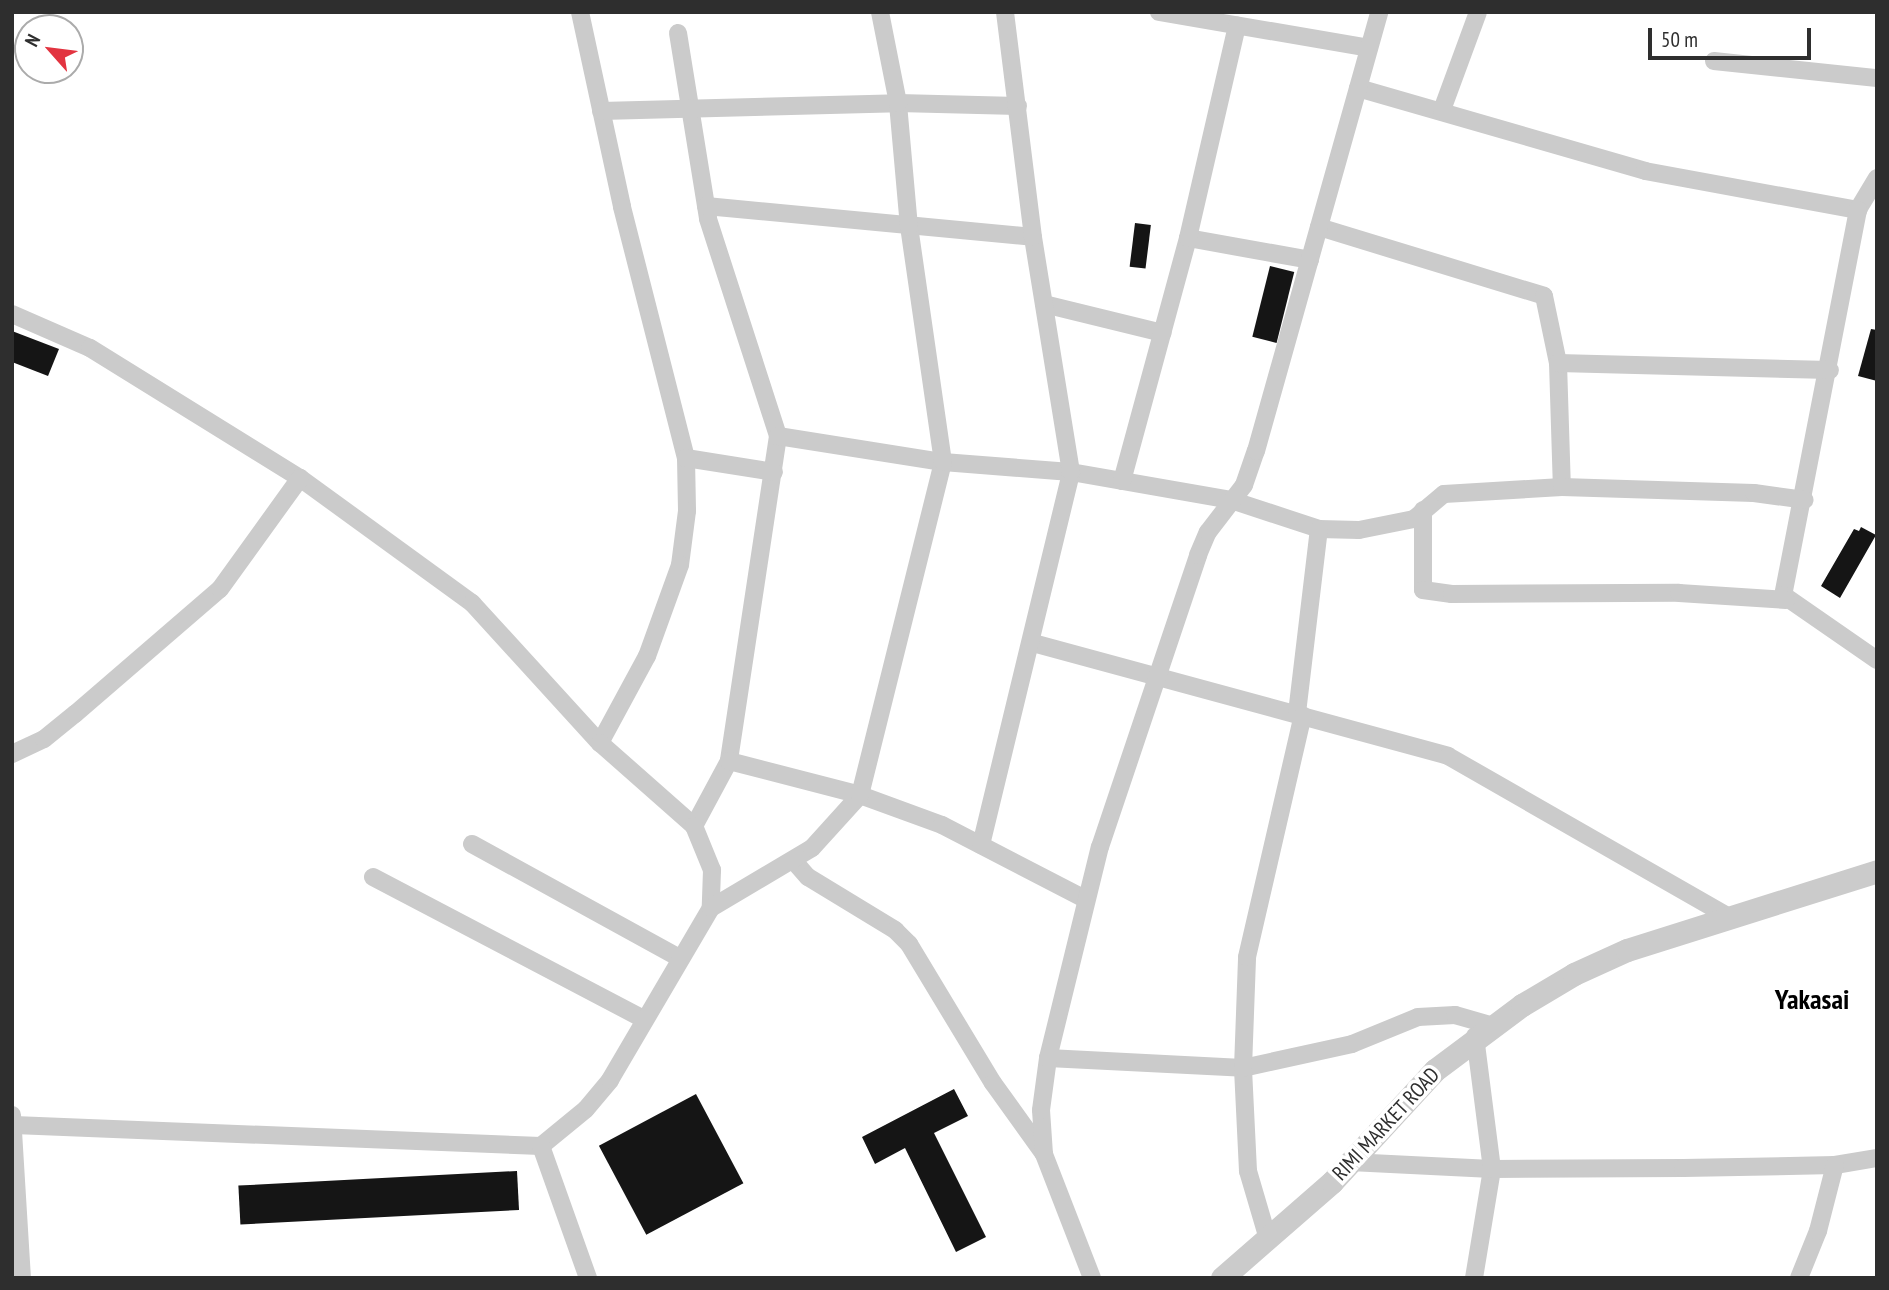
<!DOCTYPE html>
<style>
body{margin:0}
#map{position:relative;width:1889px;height:1290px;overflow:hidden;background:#fff;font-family:"PT Sans Narrow",sans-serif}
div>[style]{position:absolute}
.building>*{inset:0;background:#151515;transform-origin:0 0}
.minor>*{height:18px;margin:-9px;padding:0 9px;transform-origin:9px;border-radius:9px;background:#cbcbcb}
.tertiary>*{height:23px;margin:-11.5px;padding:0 11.5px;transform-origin:11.5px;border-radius:11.5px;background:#cbcbcb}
span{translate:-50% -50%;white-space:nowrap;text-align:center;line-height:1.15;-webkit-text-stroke:7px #fff;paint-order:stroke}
.street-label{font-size:21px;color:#2e2e2e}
.district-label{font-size:28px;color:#000;font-weight:700}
.frame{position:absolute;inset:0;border:14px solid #2e2e2e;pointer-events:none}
.north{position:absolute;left:14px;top:14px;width:70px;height:70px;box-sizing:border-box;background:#fff;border:2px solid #ababab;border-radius:50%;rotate:298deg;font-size:19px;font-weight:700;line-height:28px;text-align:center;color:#2e2e2e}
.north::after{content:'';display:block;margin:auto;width:24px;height:32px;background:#e23440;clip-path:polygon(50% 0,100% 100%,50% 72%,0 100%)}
.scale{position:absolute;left:1648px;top:28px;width:163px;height:32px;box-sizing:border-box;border:4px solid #2e2e2e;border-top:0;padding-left:9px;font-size:21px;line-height:24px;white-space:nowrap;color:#2e2e2e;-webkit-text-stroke:5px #fff;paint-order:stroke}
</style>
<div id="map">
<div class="building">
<i style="left:1135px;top:223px;width:16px;height:44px;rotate:7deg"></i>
<i style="left:1270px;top:266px;width:25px;height:73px;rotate:14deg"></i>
<i style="clip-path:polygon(1871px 329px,1877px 330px,1877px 381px,1858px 376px)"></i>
<i style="clip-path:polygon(12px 331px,59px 349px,48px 376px,12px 362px)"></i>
<i style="clip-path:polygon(1861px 527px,1876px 535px,1840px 598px,1821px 586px,1854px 529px,1859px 531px)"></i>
<i style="clip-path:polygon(954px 1089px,968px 1116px,934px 1133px,986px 1237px,956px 1252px,905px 1148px,875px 1164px,862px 1137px)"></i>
<i style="left:696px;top:1094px;width:101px;height:110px;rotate:62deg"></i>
<i style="left:517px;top:1171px;width:39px;height:279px;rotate:87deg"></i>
</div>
<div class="minor">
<i style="left:580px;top:12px;width:199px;rotate:77.8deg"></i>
<i style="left:622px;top:207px;width:259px;rotate:75.7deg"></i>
<i style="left:686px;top:458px;width:53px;rotate:88.9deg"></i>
<i style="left:687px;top:511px;width:54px;rotate:97.4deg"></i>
<i style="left:680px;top:565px;width:97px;rotate:109.9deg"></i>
<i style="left:647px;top:656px;width:99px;rotate:118.4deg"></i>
<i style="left:1159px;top:12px;width:213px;rotate:9.7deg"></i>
<i style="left:678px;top:33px;width:188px;rotate:80.8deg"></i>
<i style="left:708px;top:219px;width:228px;rotate:72.1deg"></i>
<i style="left:778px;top:436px;width:329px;rotate:98.6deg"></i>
<i style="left:729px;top:761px;width:74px;rotate:118.3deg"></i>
<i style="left:1714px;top:61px;width:164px;rotate:6deg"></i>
<i style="left:1358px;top:88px;width:299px;rotate:16.1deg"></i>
<i style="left:1645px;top:171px;width:217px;rotate:10.4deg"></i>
<i style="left:1442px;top:110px;width:104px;rotate:-69.8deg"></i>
<i style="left:601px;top:111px;width:297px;rotate:-1.5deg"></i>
<i style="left:898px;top:103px;width:120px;rotate:1.4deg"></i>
<i style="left:1877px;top:178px;width:37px;rotate:121deg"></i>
<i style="left:1858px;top:210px;width:392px;rotate:101deg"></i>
<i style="left:1783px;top:595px;width:114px;rotate:34.7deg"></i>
<i style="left:706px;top:206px;width:328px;rotate:5.4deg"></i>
<i style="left:1319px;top:227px;width:235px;rotate:17deg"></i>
<i style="left:1544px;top:296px;width:68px;rotate:78.2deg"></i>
<i style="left:1558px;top:363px;width:124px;rotate:88.2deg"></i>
<i style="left:1188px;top:238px;width:124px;rotate:10.2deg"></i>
<i style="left:1044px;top:304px;width:122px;rotate:13.7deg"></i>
<i style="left:12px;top:314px;width:85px;rotate:23.6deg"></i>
<i style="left:90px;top:348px;width:247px;rotate:31.8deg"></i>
<i style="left:300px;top:478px;width:213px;rotate:36deg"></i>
<i style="left:472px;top:603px;width:190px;rotate:47.6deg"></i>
<i style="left:600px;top:743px;width:125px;rotate:41.4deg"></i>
<i style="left:694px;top:826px;width:48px;rotate:67.8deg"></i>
<i style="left:712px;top:870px;width:38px;rotate:92deg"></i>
<i style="left:1558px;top:363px;width:272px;rotate:1.5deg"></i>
<i style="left:778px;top:436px;width:167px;rotate:9deg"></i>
<i style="left:943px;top:462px;width:128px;rotate:4.5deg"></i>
<i style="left:1071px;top:472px;width:162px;rotate:9.9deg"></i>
<i style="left:1231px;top:500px;width:93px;rotate:18.2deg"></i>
<i style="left:1319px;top:529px;width:40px;rotate:1.4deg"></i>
<i style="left:1359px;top:530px;width:56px;rotate:-11.3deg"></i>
<i style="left:1414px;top:519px;width:39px;rotate:-40deg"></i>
<i style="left:1444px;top:494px;width:118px;rotate:-3.4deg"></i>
<i style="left:1562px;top:487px;width:192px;rotate:1.8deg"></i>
<i style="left:1754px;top:493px;width:51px;rotate:7.8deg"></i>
<i style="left:686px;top:458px;width:89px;rotate:9deg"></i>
<i style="left:1122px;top:481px;width:252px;rotate:-74.8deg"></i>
<i style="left:1188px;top:238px;width:218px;rotate:-77deg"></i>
<i style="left:1423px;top:510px;width:80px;rotate:90deg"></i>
<i style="left:1423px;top:590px;width:29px;rotate:8deg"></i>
<i style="left:1452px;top:594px;width:227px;rotate:-0.3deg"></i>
<i style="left:1679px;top:593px;width:107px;rotate:3.7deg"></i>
<i style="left:1033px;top:643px;width:430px;rotate:15.2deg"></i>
<i style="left:1448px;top:756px;width:324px;rotate:29.8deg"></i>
<i style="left:1297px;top:713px;width:185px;rotate:-83.2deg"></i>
<i style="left:12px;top:754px;width:35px;rotate:-25deg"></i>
<i style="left:44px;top:739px;width:40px;rotate:-39deg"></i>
<i style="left:75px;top:714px;width:191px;rotate:-40.8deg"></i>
<i style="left:220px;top:589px;width:137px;rotate:-54.2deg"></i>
<i style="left:729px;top:761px;width:135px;rotate:14.5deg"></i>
<i style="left:860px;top:795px;width:87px;rotate:20.1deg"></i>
<i style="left:942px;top:825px;width:161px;rotate:27.4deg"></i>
<i style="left:472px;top:844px;width:236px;rotate:28.8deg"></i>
<i style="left:981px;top:845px;width:384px;rotate:-76.4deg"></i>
<i style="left:1071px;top:472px;width:238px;rotate:-99.2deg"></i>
<i style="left:1033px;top:237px;width:227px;rotate:-97.1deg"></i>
<i style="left:793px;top:860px;width:23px;rotate:49deg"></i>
<i style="left:808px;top:877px;width:102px;rotate:31.3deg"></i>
<i style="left:895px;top:930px;width:20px;rotate:45deg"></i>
<i style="left:909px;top:944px;width:162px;rotate:58.9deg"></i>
<i style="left:993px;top:1083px;width:87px;rotate:54.3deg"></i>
<i style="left:373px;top:877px;width:306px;rotate:27.7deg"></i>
<i style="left:1048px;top:1058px;width:195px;rotate:2.9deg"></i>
<i style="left:1243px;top:1068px;width:112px;rotate:-12.4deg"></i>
<i style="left:1352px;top:1044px;width:71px;rotate:-22.2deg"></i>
<i style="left:1418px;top:1017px;width:37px;rotate:-3deg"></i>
<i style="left:1455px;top:1015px;width:37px;rotate:16deg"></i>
<i style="left:12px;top:1115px;width:163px;rotate:86.5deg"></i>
<i style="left:14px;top:1125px;width:527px;rotate:2.28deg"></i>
<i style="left:541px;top:1146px;width:58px;rotate:-39.4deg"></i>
<i style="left:586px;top:1109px;width:38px;rotate:-50deg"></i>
<i style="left:610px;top:1080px;width:199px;rotate:-59.6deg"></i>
<i style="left:711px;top:908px;width:117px;rotate:-30.7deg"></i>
<i style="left:812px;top:848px;width:72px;rotate:-47.8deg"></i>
<i style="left:860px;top:795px;width:343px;rotate:-76deg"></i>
<i style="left:943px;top:462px;width:237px;rotate:-98.2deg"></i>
<i style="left:909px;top:227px;width:124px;rotate:-95.1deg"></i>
<i style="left:898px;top:103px;width:93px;rotate:-101.2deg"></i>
<i style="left:541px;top:1146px;width:140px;rotate:70.4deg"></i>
<i style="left:1350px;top:1162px;width:142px;rotate:2.8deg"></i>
<i style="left:1492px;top:1169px;width:191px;rotate:-0.3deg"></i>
<i style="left:1683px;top:1168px;width:152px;rotate:-1.1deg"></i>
<i style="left:1835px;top:1165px;width:43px;rotate:-9.5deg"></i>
<i style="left:1268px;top:1239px;width:71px;rotate:-106.4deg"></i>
<i style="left:1248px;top:1171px;width:103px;rotate:-92.8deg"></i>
<i style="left:1243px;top:1068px;width:111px;rotate:-87.9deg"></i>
<i style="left:1247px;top:957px;width:248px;rotate:-77deg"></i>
<i style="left:1092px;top:1278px;width:133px;rotate:-111.2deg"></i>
<i style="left:1044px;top:1154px;width:44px;rotate:-93.9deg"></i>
<i style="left:1041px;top:1110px;width:52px;rotate:-82.3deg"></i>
<i style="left:1048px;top:1058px;width:217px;rotate:-76.2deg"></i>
<i style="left:1100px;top:847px;width:308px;rotate:-71.4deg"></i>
<i style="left:1198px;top:555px;width:25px;rotate:-67deg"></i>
<i style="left:1208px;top:532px;width:59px;rotate:-52.5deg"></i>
<i style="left:1244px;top:485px;width:36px;rotate:-71deg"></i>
<i style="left:1256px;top:451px;width:456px;rotate:-74.3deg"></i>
<i style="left:1474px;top:1278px;width:110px;rotate:-80.6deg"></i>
<i style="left:1492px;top:1169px;width:134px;rotate:-97.3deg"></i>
<i style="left:1799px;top:1278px;width:51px;rotate:-68deg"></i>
<i style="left:1818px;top:1231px;width:68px;rotate:-75.6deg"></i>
</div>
<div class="tertiary">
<i style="left:1222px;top:1278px;width:146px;rotate:-41.1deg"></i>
<i style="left:1332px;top:1182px;width:152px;rotate:-47.4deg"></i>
<i style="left:1435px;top:1070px;width:109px;rotate:-36.8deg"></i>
<i style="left:1522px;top:1005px;width:61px;rotate:-30.8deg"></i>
<i style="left:1574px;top:974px;width:58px;rotate:-24.4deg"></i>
<i style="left:1627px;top:950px;width:262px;rotate:-17.5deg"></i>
</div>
<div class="street-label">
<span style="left:1386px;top:1124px;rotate:-47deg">RIMI MARKET ROAD</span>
</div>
<div class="district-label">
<span style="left:1812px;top:999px">Yakasai</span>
</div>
<div class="frame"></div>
<div class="north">N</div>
<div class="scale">50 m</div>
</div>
